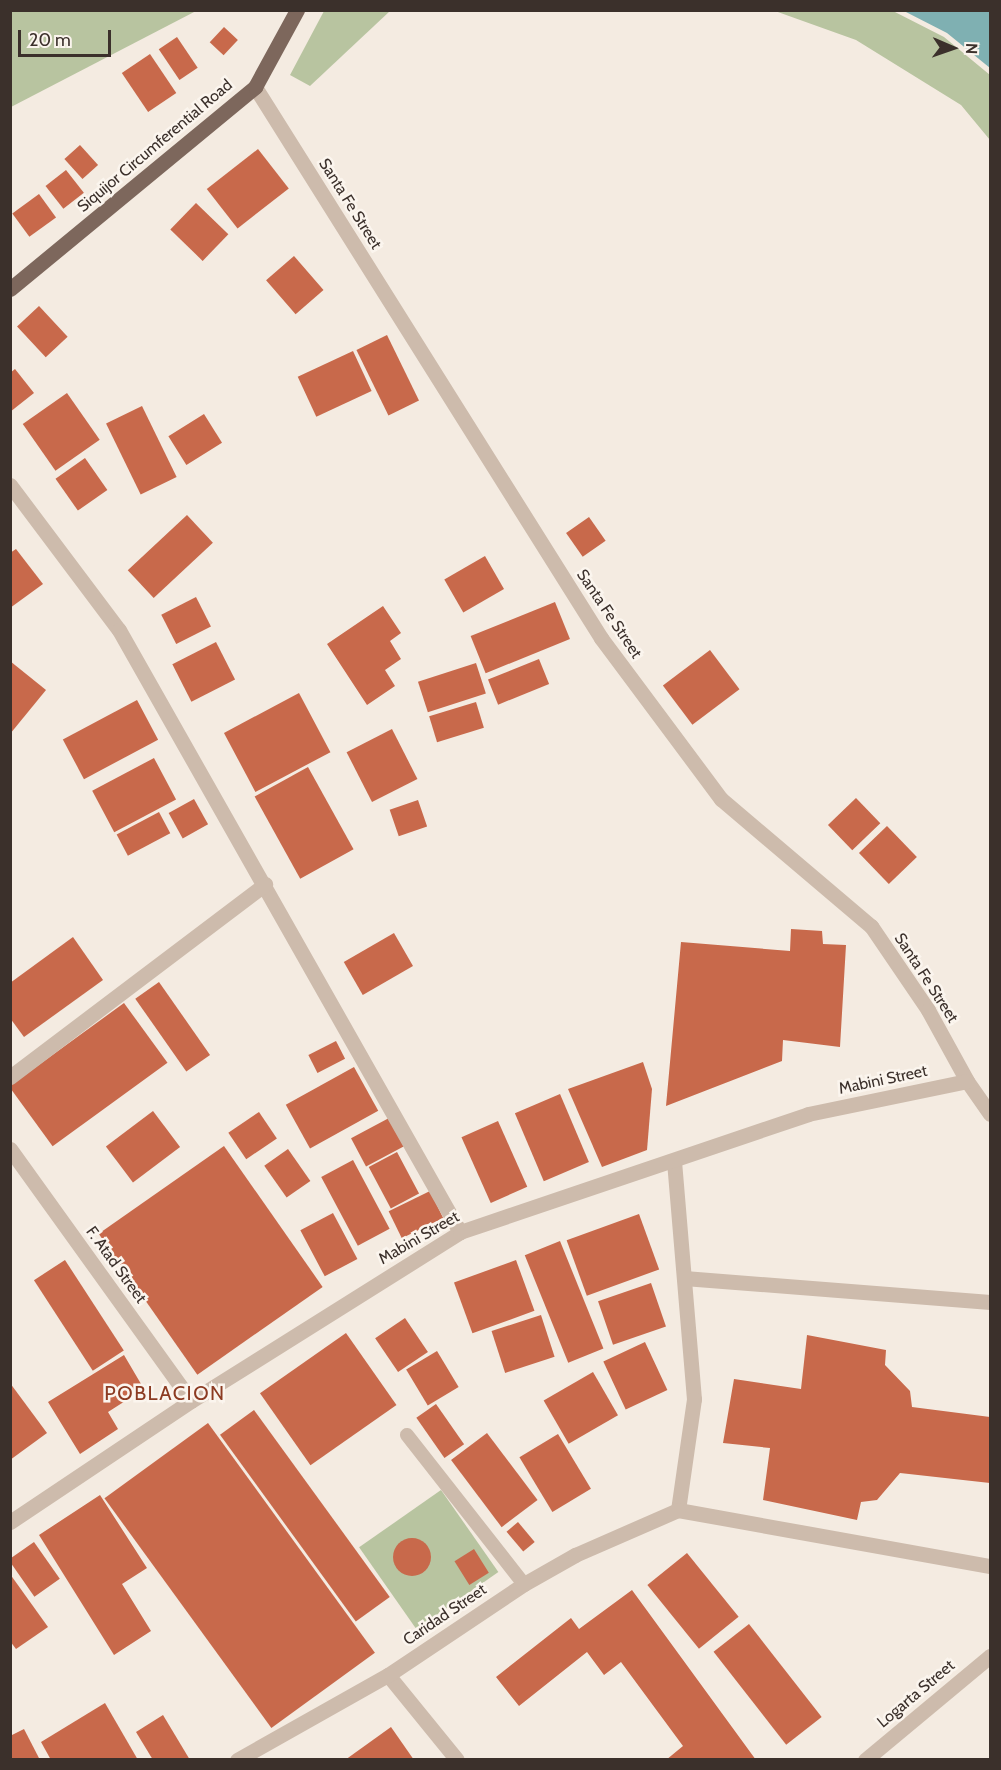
<!DOCTYPE html>
<style>
body{margin:0}
#map{position:relative;width:1001px;height:1770px;overflow:hidden;background:#f4ebe1;font-family:Cabin,sans-serif}
div>[style]{position:absolute}
.green>*{inset:0;background:#b8c4a0;transform-origin:0 0}
.water>*{inset:0;background:#7fb0b2}
.building>*{inset:0;background:#c8694b;transform-origin:0 0}
.round{border-radius:50%}
.service>*{height:14px;margin:-7px;padding:0 7px;transform-origin:7px;border-radius:7px;background:#cdbbac}
.pedestrian>*{height:15px;margin:-7.5px;padding:0 7.5px;transform-origin:7.5px;border-radius:7.5px;background:#cdbbac}
.minor>*{height:15px;margin:-7.5px;padding:0 7.5px;transform-origin:7.5px;border-radius:7.5px;background:#cdbbac}
.tertiary>*{height:15px;margin:-7.5px;padding:0 7.5px;transform-origin:7.5px;border-radius:7.5px;background:#cdbbac}
.primary>*{height:15px;margin:-7.5px;padding:0 7.5px;transform-origin:7.5px;border-radius:7.5px;background:#7d675c}
span{translate:-50% -50%;white-space:nowrap;text-align:center;line-height:1.15;-webkit-text-stroke:5px #fbf5ee;paint-order:stroke}
.street-label{font-size:16px;color:#3b302b}
.quarter-label{font-size:20px;color:#8c3b22;letter-spacing:1.5px}
.frame{position:absolute;inset:0;border:12px solid #3b302b;pointer-events:none}
.north{position:absolute;left:923px;top:18px;width:60px;height:60px;-webkit-text-stroke:4px #fbf5ee;paint-order:stroke;rotate:92deg;font-size:16px;font-weight:700;line-height:24px;text-align:center;color:#3b302b}
.north::after{content:'';display:block;margin:auto;width:21px;height:27px;background:#3b302b;clip-path:polygon(50% 0,100% 100%,50% 72%,0 100%)}
.scale{position:absolute;left:18px;top:30px;width:93px;height:27px;box-sizing:border-box;border:3px solid #3b302b;border-top:0;padding-left:8px;font-size:18px;line-height:21px;white-space:nowrap;color:#3b302b;-webkit-text-stroke:4px #fbf5ee;paint-order:stroke}
</style>
<div id="map">
<div class="green">
<i style="clip-path:polygon(11px 10px,196px 10px,196px 11px,11px 107px)"></i>
<i style="clip-path:polygon(324px 11px,390px 11px,310px 86px,290px 75px)"></i>
<i style="clip-path:polygon(775px 11px,893px 11px,944px 37px,990px 75px,990px 140px,961px 105px,856px 40px)"></i>
<i style="left:441px;top:1490px;width:100px;height:100px;rotate:55deg"></i>
</div>
<div class="water">
<i style="clip-path:polygon(904px 11px,990px 11px,990px 68px,947px 33px)"></i>
</div>
<div class="building">
<i style="left:224px;top:27px;width:19px;height:21px;rotate:43deg"></i>
<i style="left:177px;top:37px;width:37px;height:22px;rotate:56deg"></i>
<i style="left:150px;top:54px;width:47px;height:34px;rotate:56deg"></i>
<i style="left:80px;top:145px;width:27px;height:21px;rotate:48deg"></i>
<i style="left:258px;top:149px;width:50px;height:65px;rotate:52deg"></i>
<i style="left:66px;top:170px;width:29px;height:26px;rotate:52deg"></i>
<i style="left:39px;top:194px;width:29px;height:33px;rotate:54deg"></i>
<i style="left:196px;top:203px;width:45px;height:37px;rotate:44deg"></i>
<i style="left:294px;top:256px;width:45px;height:37px;rotate:49deg"></i>
<i style="left:39px;top:306px;width:42px;height:30px;rotate:47deg"></i>
<i style="left:387px;top:335px;width:73px;height:34px;rotate:64deg"></i>
<i style="left:353px;top:351px;width:44px;height:61px;rotate:65deg"></i>
<i style="clip-path:polygon(15px 369px,34px 393px,10px 412px,10px 373px)"></i>
<i style="left:67px;top:393px;width:57px;height:54px;rotate:55deg"></i>
<i style="left:142px;top:406px;width:79px;height:40px;rotate:64deg"></i>
<i style="left:204px;top:414px;width:34px;height:42px;rotate:58deg"></i>
<i style="left:85px;top:458px;width:39px;height:36px;rotate:55deg"></i>
<i style="left:187px;top:515px;width:38px;height:81px;rotate:47deg"></i>
<i style="left:589px;top:517px;width:29px;height:28px;rotate:55deg"></i>
<i style="clip-path:polygon(16px 549px,43px 584px,10px 608px,10px 553px)"></i>
<i style="left:485px;top:556px;width:38px;height:47px;rotate:60deg"></i>
<i style="left:196px;top:597px;width:33px;height:39px;rotate:63deg"></i>
<i style="left:555px;top:602px;width:40px;height:91px;rotate:68deg"></i>
<i style="clip-path:polygon(383px 606px,401px 633px,390px 641px,401px 659px,385px 670px,395px 686px,367px 705px,327px 644px)"></i>
<i style="left:216px;top:642px;width:42px;height:49px;rotate:63deg"></i>
<i style="left:710px;top:650px;width:49px;height:59px;rotate:53deg"></i>
<i style="left:539px;top:659px;width:27px;height:55px;rotate:68deg"></i>
<i style="clip-path:polygon(10px 661px,46px 690px,10px 734px)"></i>
<i style="left:476px;top:663px;width:32px;height:61px;rotate:72deg"></i>
<i style="left:299px;top:693px;width:67px;height:85px;rotate:62deg"></i>
<i style="left:137px;top:700px;width:45px;height:84px;rotate:62deg"></i>
<i style="left:476px;top:702px;width:27px;height:49px;rotate:73deg"></i>
<i style="left:392px;top:729px;width:56px;height:51px;rotate:63deg"></i>
<i style="left:154px;top:758px;width:47px;height:70px;rotate:62deg"></i>
<i style="left:308px;top:767px;width:94px;height:61px;rotate:61deg"></i>
<i style="left:856px;top:798px;width:35px;height:39px;rotate:46deg"></i>
<i style="left:194px;top:799px;width:29px;height:29px;rotate:61deg"></i>
<i style="left:418px;top:800px;width:28px;height:30px;rotate:71deg"></i>
<i style="left:159px;top:812px;width:24px;height:48px;rotate:62deg"></i>
<i style="left:887px;top:826px;width:43px;height:39px;rotate:46deg"></i>
<i style="clip-path:polygon(791px 929px,822px 931px,823px 944px,846px 945px,840px 1047px,783px 1040px,782px 1061px,666px 1106px,681px 942px,790px 951px)"></i>
<i style="left:394px;top:933px;width:38px;height:58px;rotate:60deg"></i>
<i style="clip-path:polygon(73px 937px,103px 980px,24px 1037px,10px 1018px,10px 983px)"></i>
<i style="left:159px;top:982px;width:89px;height:29px;rotate:55deg"></i>
<i style="left:124px;top:1003px;width:74px;height:142px;rotate:54deg"></i>
<i style="left:336px;top:1041px;width:20px;height:31px;rotate:63deg"></i>
<i style="clip-path:polygon(643px 1062px,652px 1089px,647px 1150px,602px 1167px,568px 1089px)"></i>
<i style="left:354px;top:1067px;width:50px;height:78px;rotate:61deg"></i>
<i style="left:560px;top:1094px;width:74px;height:49px;rotate:67deg"></i>
<i style="left:153px;top:1111px;width:45px;height:59px;rotate:53deg"></i>
<i style="left:259px;top:1112px;width:32px;height:37px;rotate:56deg"></i>
<i style="left:389px;top:1118px;width:32px;height:43px;rotate:62deg"></i>
<i style="left:498px;top:1121px;width:72px;height:40px;rotate:66deg"></i>
<i style="left:224px;top:1146px;width:172px;height:153px;rotate:55deg"></i>
<i style="left:288px;top:1149px;width:39px;height:29px;rotate:55deg"></i>
<i style="left:397px;top:1152px;width:47px;height:32px;rotate:62deg"></i>
<i style="left:353px;top:1160px;width:78px;height:36px;rotate:62deg"></i>
<i style="left:430px;top:1191px;width:30px;height:46px;rotate:64deg"></i>
<i style="left:333px;top:1213px;width:52px;height:37px;rotate:62deg"></i>
<i style="left:639px;top:1214px;width:59px;height:77px;rotate:70deg"></i>
<i style="left:560px;top:1241px;width:116px;height:38px;rotate:68deg"></i>
<i style="left:65px;top:1260px;width:108px;height:37px;rotate:57deg"></i>
<i style="left:516px;top:1260px;width:54px;height:66px;rotate:70deg"></i>
<i style="left:651px;top:1283px;width:46px;height:56px;rotate:71deg"></i>
<i style="left:541px;top:1315px;width:44px;height:52px;rotate:72deg"></i>
<i style="left:405px;top:1318px;width:41px;height:36px;rotate:56deg"></i>
<i style="left:346px;top:1333px;width:88px;height:105px;rotate:55deg"></i>
<i style="clip-path:polygon(807px 1335px,886px 1350px,885px 1365px,910px 1391px,912px 1407px,990px 1417px,990px 1483px,900px 1473px,877px 1500px,861px 1502px,857px 1520px,763px 1500px,770px 1448px,723px 1443px,734px 1379px,801px 1389px)"></i>
<i style="left:645px;top:1342px;width:53px;height:46px;rotate:65deg"></i>
<i style="left:437px;top:1351px;width:42px;height:36px;rotate:59deg"></i>
<i style="clip-path:polygon(124px 1355px,144px 1389px,108px 1412px,118px 1429px,80px 1454px,48px 1402px)"></i>
<i style="left:593px;top:1372px;width:50px;height:57px;rotate:60deg"></i>
<i style="clip-path:polygon(10px 1383px,47px 1433px,10px 1460px)"></i>
<i style="left:436px;top:1404px;width:49px;height:24px;rotate:55deg"></i>
<i style="left:254px;top:1410px;width:231px;height:42px;rotate:54deg"></i>
<i style="left:208px;top:1423px;width:284px;height:128px;rotate:54deg"></i>
<i style="left:487px;top:1433px;width:84px;height:45px;rotate:53deg"></i>
<i style="left:558px;top:1434px;width:64px;height:45px;rotate:59deg"></i>
<i style="clip-path:polygon(100px 1495px,147px 1568px,122px 1584px,151px 1631px,114px 1655px,39px 1535px)"></i>
<i style="left:518px;top:1522px;width:26px;height:15px;rotate:50deg"></i>
<i class="round" style="left:393px;top:1538px;width:38px;height:38px"></i>
<i style="left:34px;top:1542px;width:45px;height:31px;rotate:55deg"></i>
<i style="left:474px;top:1549px;width:28px;height:23px;rotate:58deg"></i>
<i style="left:687px;top:1553px;width:82px;height:51px;rotate:51deg"></i>
<i style="clip-path:polygon(10px 1574px,48px 1627px,16px 1649px,10px 1641px)"></i>
<i style="clip-path:polygon(632px 1590px,756px 1760px,666px 1760px,683px 1746px,621px 1662px,604px 1675px,587px 1652px,519px 1706px,496px 1677px,571px 1618px,579px 1629px)"></i>
<i style="left:749px;top:1624px;width:118px;height:45px;rotate:52deg"></i>
<i style="clip-path:polygon(105px 1703px,138px 1760px,51px 1760px,41px 1742px)"></i>
<i style="clip-path:polygon(163px 1715px,190px 1760px,153px 1760px,136px 1732px)"></i>
<i style="clip-path:polygon(391px 1727px,414px 1760px,345px 1760px)"></i>
<i style="clip-path:polygon(24px 1729px,40px 1760px,10px 1760px,10px 1736px)"></i>
</div>
<div class="service">
<i style="left:407px;top:1435px;width:189px;rotate:51.9deg"></i>
</div>
<div class="pedestrian">
<i style="left:684px;top:1278px;width:307px;rotate:4.5deg"></i>
</div>
<div class="minor">
<i style="left:10px;top:485px;width:181px;rotate:53.1deg"></i>
<i style="left:119px;top:630px;width:692px;rotate:60.47deg"></i>
<i style="left:10px;top:1077px;width:320px;rotate:-37.1deg"></i>
<i style="left:10px;top:1149px;width:310px;rotate:54.3deg"></i>
<i style="left:674px;top:1161px;width:239px;rotate:85.2deg"></i>
<i style="left:694px;top:1399px;width:112px;rotate:98.2deg"></i>
<i style="left:678px;top:1510px;width:317px;rotate:10.2deg"></i>
<i style="left:388px;top:1675px;width:109px;rotate:50.9deg"></i>
<i style="left:237px;top:1760px;width:173px;rotate:-29.4deg"></i>
<i style="left:388px;top:1675px;width:164px;rotate:-33.8deg"></i>
<i style="left:524px;top:1584px;width:59px;rotate:-29.6deg"></i>
<i style="left:575px;top:1555px;width:112px;rotate:-23.6deg"></i>
</div>
<div class="tertiary">
<i style="left:255px;top:87px;width:651px;rotate:57.87deg"></i>
<i style="left:601px;top:638px;width:201px;rotate:53.3deg"></i>
<i style="left:721px;top:799px;width:197px;rotate:40.3deg"></i>
<i style="left:871px;top:926px;width:102px;rotate:55.8deg"></i>
<i style="left:928px;top:1010px;width:81px;rotate:61.2deg"></i>
<i style="left:967px;top:1081px;width:40px;rotate:55.1deg"></i>
<i style="left:10px;top:1522px;width:218px;rotate:-33.8deg"></i>
<i style="left:191px;top:1401px;width:318px;rotate:-32.1deg"></i>
<i style="left:460px;top:1232px;width:367px;rotate:-18.7deg"></i>
<i style="left:808px;top:1114px;width:162px;rotate:-11.7deg"></i>
<i style="left:865px;top:1760px;width:163px;rotate:-39.8deg"></i>
</div>
<div class="primary">
<i style="left:10px;top:289px;width:318px;rotate:-39.5deg"></i>
<i style="left:255px;top:87px;width:88px;rotate:-61.4deg"></i>
</div>
<div class="street-label">
<span style="left:155px;top:146px;rotate:-40deg">Siquijor Circumferential Road</span>
<span style="left:350px;top:204px;rotate:58deg">Santa Fe Street</span>
<span style="left:609px;top:614px;rotate:56deg">Santa Fe Street</span>
<span style="left:926px;top:978px;rotate:57deg">Santa Fe Street</span>
<span style="left:883px;top:1080px;rotate:-12deg">Mabini Street</span>
<span style="left:419px;top:1238px;rotate:-30deg">Mabini Street</span>
<span style="left:116px;top:1265px;rotate:54deg">F. Atad Street</span>
<span style="left:445px;top:1615px;rotate:-34deg">Caridad Street</span>
<span style="left:916px;top:1694px;rotate:-40deg">Logarta Street</span>
</div>
<div class="quarter-label">
<span style="left:165px;top:1393px">POBLACION</span>
</div>
<div class="frame"></div>
<div class="north">N</div>
<div class="scale">20 m</div>
</div>
